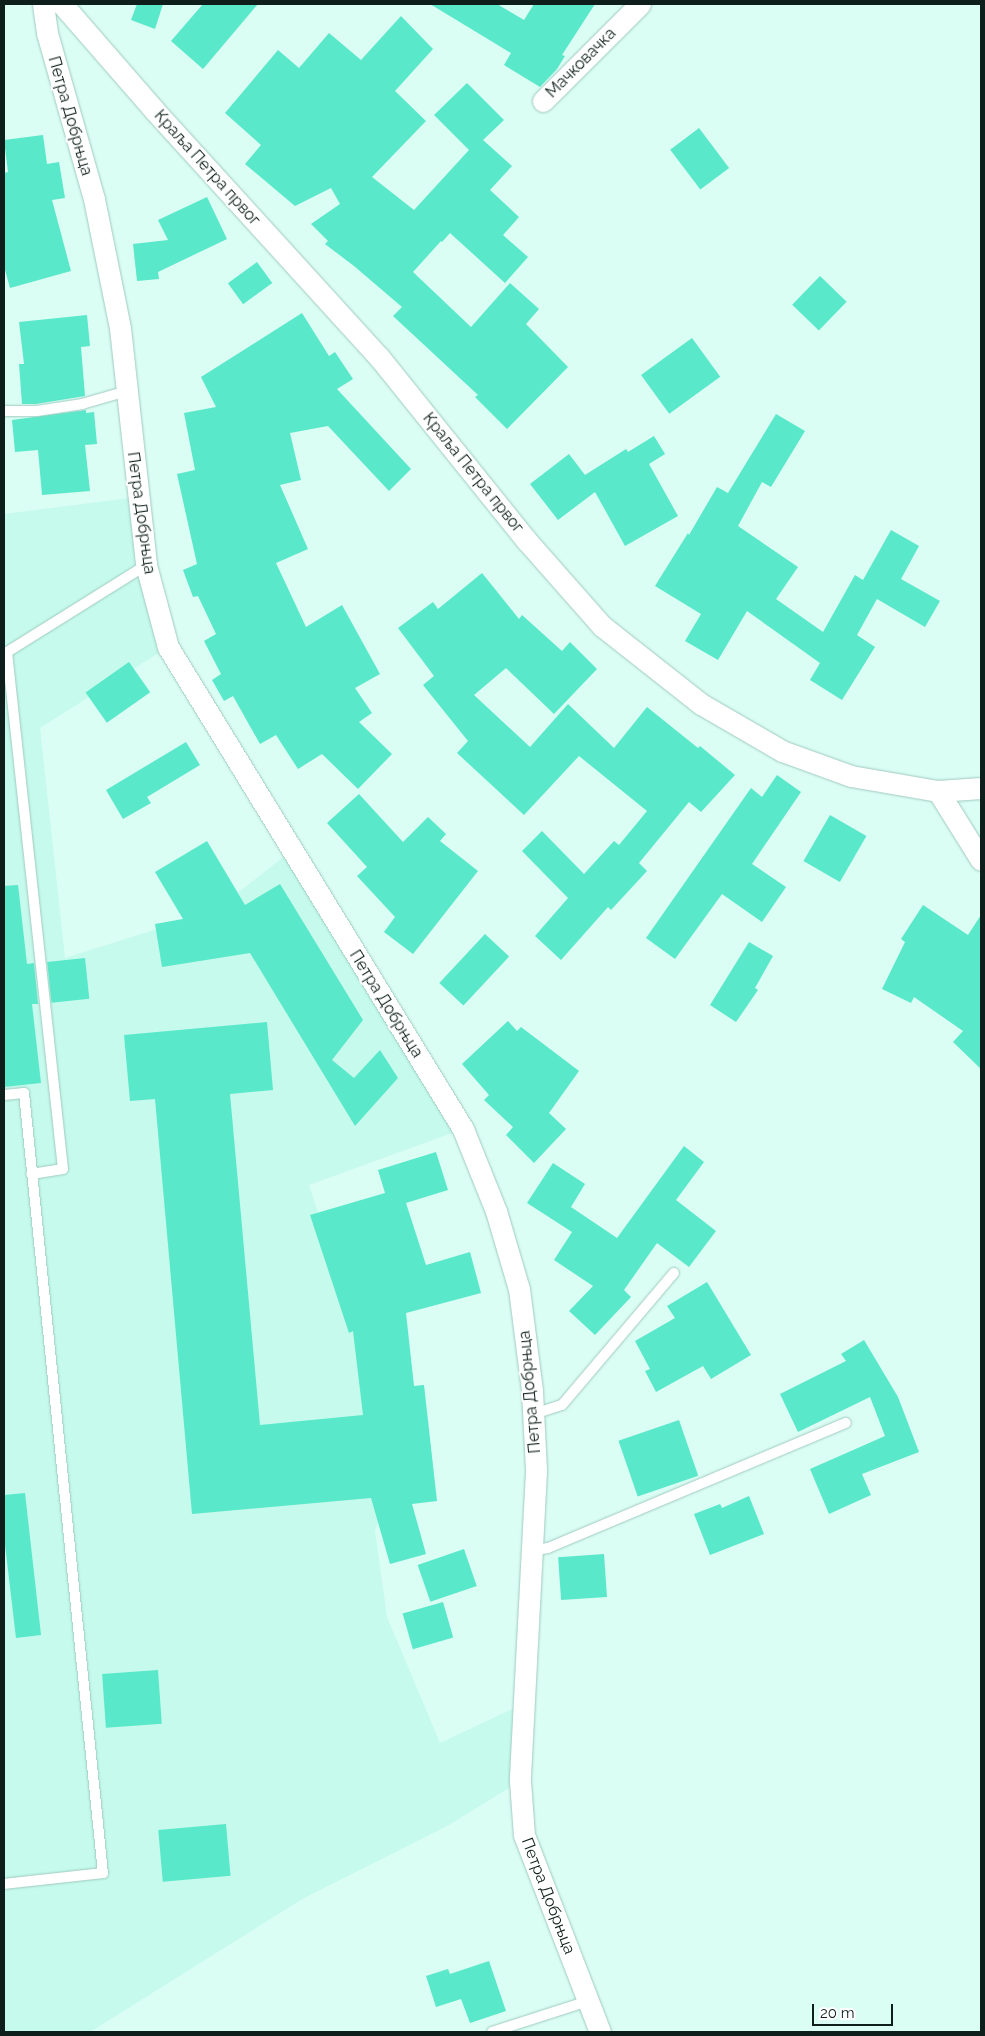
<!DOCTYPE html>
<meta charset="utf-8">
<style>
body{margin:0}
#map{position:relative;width:985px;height:2036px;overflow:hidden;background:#dafdf4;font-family:Raleway,sans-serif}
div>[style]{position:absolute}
.built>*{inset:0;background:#c5faec}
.building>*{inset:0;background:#59e8ca;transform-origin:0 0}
.roads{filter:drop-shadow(0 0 1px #a0cabf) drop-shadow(0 0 1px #a0cabf)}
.service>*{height:10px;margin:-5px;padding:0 5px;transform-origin:5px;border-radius:5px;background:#fff}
.minor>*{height:21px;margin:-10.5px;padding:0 10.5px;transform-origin:10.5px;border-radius:10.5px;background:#fff}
span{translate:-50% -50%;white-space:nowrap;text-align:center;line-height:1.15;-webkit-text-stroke:4px #fff;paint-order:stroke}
.street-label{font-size:16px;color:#0e1f1b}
.frame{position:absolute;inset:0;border:5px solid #0e1f1b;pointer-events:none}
.scale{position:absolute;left:812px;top:2004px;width:81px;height:22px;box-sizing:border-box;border:2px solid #0e1f1b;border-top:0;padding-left:6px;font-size:15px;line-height:18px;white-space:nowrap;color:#0e1f1b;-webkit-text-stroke:4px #fff;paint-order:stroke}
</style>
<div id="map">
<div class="built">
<i style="clip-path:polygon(138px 497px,168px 647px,40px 728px,65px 958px,170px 925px,225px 903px,291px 851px,463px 1129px,309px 1185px,366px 1358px,385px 1500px,375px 1531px,387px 1617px,440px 1743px,523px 1704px,520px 1781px,449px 1825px,304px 1898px,90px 2032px,4px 2032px,4px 514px)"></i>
</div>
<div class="building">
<i style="clip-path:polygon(137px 4px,163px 4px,155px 29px,131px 20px)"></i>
<i style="clip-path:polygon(203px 4px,258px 4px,203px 69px,171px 41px)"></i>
<i style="clip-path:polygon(430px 4px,497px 4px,524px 20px,534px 4px,595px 4px,562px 55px,565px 56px,557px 69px,540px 87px,504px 65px,511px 53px)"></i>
<i style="clip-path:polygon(401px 16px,433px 49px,395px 91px,426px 121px,372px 177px,414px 210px,469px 150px,434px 115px,467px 83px,504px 120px,483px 140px,512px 166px,490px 190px,519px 217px,503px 235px,528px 257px,505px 283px,450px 233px,442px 242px,441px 241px,413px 272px,471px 327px,510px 283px,539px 309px,526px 324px,568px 367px,507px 429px,475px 397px,478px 395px,393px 316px,402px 307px,354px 266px,325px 244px,328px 241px,311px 224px,340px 204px,331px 188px,295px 206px,245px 164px,261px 145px,225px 113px,278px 50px,299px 68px,329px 33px,361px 60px)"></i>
<i style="left:699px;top:128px;width:50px;height:36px;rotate:53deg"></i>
<i style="clip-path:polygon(43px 135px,47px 164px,59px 162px,65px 198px,52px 200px,71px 271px,10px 288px,4px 266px,4px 173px,8px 172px,4px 140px)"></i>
<i style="clip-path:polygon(207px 197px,227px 239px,158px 272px,159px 279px,137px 281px,133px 244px,168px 240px,158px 220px)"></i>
<i style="left:257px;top:262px;width:26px;height:36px;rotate:54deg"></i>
<i style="left:820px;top:276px;width:37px;height:40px;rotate:44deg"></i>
<i style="clip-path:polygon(302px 313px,329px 356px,335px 352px,353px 379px,337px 389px,411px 469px,389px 491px,328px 426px,290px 433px,301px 480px,280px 485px,308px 549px,276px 563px,306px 627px,342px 605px,380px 674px,355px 688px,372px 713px,359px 722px,392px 754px,358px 789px,322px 754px,298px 769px,276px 735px,260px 744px,233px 696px,224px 701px,212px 680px,221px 674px,204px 641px,216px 634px,198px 596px,193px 597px,183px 570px,197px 564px,177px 474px,195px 470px,184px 413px,216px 407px,201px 377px)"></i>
<i style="clip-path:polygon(87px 315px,90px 346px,81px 347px,85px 396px,36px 404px,22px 404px,19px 364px,24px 364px,19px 322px)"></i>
<i style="left:692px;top:338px;width:48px;height:63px;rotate:54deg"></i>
<i style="clip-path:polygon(86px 410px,86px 413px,94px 412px,97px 444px,85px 445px,90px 491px,42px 495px,38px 450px,15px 452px,12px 420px)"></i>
<i style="clip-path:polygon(776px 414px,805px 431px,771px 487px,762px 482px,738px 526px,798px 567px,776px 599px,823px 632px,855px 575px,863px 580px,891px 530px,919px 546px,901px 579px,940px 601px,925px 627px,877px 599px,857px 635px,875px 647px,842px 700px,810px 680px,820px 663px,747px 611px,718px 660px,685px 641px,701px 614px,655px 586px,688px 533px,689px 535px,717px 487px,728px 493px)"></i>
<i style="clip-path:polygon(654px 436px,665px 454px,649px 464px,678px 516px,625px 546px,595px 492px,558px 520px,530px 484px,569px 454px,585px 475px,626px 449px,628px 452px)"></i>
<i style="clip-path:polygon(482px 573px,519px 619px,522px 615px,562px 651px,570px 642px,597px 669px,554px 714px,506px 668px,474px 695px,530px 747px,568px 704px,614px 748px,647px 707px,698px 748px,700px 746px,735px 775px,701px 812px,689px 802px,639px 863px,647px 871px,611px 910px,608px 907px,561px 960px,535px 936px,568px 898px,522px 851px,542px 831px,584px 874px,614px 841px,619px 845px,647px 811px,579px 756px,524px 815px,457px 753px,468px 741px,423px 685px,434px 676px,398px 628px,433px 602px,438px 609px)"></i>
<i style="left:129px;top:662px;width:37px;height:53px;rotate:55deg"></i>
<i style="clip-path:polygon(186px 742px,200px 765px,147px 797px,151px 803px,123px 819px,106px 790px)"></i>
<i style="clip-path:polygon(777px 775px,801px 792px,752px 864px,786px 887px,762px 922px,722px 894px,675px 959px,646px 938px,751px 788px,762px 797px)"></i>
<i style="clip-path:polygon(359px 794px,403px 842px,428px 817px,446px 834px,440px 841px,478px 871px,413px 954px,384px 932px,395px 917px,357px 876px,367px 867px,327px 823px)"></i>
<i style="left:830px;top:815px;width:42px;height:53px;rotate:30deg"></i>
<i style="clip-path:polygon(207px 841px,245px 905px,280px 884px,363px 1020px,332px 1060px,354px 1078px,380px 1050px,398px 1078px,355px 1126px,250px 953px,162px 967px,155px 924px,183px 919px,155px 872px)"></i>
<i style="clip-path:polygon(18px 885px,27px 964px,34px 963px,38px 1004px,32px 1004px,41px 1083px,4px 1087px,4px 886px)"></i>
<i style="clip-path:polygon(923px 905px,968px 935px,981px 915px,981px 1069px,953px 1042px,963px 1031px,914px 997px,911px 1003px,882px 989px,905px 942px,901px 939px)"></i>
<i style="left:485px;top:934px;width:33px;height:67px;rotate:43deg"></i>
<i style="clip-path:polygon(749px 942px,773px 956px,755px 988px,758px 990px,736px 1022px,710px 1005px)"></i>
<i style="left:85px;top:958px;width:41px;height:38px;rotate:84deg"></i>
<i style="clip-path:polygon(508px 1021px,517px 1031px,521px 1027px,579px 1071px,549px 1113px,566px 1129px,534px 1163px,506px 1135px,513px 1127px,484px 1100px,489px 1095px,462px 1064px)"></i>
<i style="clip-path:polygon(267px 1022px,273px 1090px,230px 1094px,260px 1425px,363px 1415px,353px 1331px,349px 1333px,310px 1215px,385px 1193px,378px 1170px,436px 1152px,448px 1190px,406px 1203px,426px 1265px,470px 1252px,481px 1293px,406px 1313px,414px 1386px,424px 1385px,437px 1501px,412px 1504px,426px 1554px,390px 1564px,371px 1498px,192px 1514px,155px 1099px,130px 1101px,124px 1035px)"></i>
<i style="clip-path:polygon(684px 1146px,704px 1162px,676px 1200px,716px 1231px,689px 1267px,657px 1243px,624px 1290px,631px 1297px,595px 1335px,569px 1311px,593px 1286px,554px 1260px,572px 1232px,527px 1203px,553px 1163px,585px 1184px,571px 1207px,617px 1238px)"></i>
<i style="clip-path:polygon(707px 1282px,751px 1355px,711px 1379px,703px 1366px,656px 1392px,645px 1371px,650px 1369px,635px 1341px,675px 1318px,667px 1306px)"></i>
<i style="clip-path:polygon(864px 1340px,898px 1397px,919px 1452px,862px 1474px,871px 1495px,829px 1514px,810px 1469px,885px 1436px,870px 1397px,798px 1432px,780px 1394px,846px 1361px,841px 1354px)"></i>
<i style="left:679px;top:1420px;width:59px;height:64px;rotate:71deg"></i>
<i style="clip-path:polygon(25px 1493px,41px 1635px,16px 1638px,4px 1536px,4px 1495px)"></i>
<i style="clip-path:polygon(749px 1496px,764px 1534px,710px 1555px,694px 1514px,720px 1504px,722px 1508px)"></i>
<i style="left:464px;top:1549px;width:39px;height:49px;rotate:71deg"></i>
<i style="left:604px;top:1554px;width:43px;height:46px;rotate:86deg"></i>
<i style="left:443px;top:1602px;width:37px;height:42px;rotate:74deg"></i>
<i style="left:158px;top:1670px;width:54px;height:56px;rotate:86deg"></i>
<i style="left:226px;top:1824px;width:52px;height:68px;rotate:85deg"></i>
<i style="clip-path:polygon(489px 1961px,506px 2011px,470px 2023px,461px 1999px,436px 2007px,426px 1976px,448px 1969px,450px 1974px)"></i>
</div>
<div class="roads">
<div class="service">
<i style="left:4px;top:411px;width:33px"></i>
<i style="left:37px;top:411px;width:46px;rotate:-8.8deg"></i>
<i style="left:82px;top:404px;width:47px;rotate:-16.1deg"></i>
<i style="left:4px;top:652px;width:3px"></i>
<i style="left:7px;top:652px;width:520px;rotate:83.82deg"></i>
<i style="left:63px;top:1169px;width:32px;rotate:171deg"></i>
<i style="left:7px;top:652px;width:164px;rotate:-32deg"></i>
<i style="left:4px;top:1095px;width:20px;rotate:-6deg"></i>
<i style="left:24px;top:1093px;width:784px;rotate:84.22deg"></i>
<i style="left:103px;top:1873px;width:100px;rotate:173.7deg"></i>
<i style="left:534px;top:1414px;width:29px;rotate:-18deg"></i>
<i style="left:562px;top:1405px;width:173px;rotate:-49.7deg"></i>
<i style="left:531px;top:1551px;width:17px;rotate:-10deg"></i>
<i style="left:548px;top:1548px;width:323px;rotate:-22.8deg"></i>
<i style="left:492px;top:2032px;width:101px;rotate:-17.9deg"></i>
</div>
<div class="minor">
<i style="left:43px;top:4px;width:29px;rotate:82deg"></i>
<i style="left:47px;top:33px;width:173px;rotate:74.2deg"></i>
<i style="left:94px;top:199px;width:132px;rotate:78.6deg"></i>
<i style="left:120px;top:328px;width:238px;rotate:83.7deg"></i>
<i style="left:146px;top:565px;width:85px;rotate:75deg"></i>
<i style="left:168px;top:647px;width:565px;rotate:58.53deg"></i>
<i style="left:463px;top:1129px;width:88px;rotate:68.1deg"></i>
<i style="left:496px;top:1211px;width:81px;rotate:73.6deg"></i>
<i style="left:519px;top:1289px;width:103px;rotate:82.7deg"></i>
<i style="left:532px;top:1391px;width:80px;rotate:87.1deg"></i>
<i style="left:536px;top:1471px;width:310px;rotate:93deg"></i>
<i style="left:520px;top:1781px;width:54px;rotate:85.8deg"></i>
<i style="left:524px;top:1835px;width:211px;rotate:68.9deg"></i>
<i style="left:62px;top:4px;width:142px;rotate:49deg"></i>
<i style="left:155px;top:111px;width:333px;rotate:47.7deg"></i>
<i style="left:379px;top:357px;width:236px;rotate:51.2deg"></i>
<i style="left:527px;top:541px;width:113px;rotate:48.6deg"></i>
<i style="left:602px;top:626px;width:126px;rotate:38.2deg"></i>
<i style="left:701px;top:704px;width:94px;rotate:30.1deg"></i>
<i style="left:782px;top:751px;width:73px;rotate:19.9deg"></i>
<i style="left:851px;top:776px;width:88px;rotate:9.8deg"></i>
<i style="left:938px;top:791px;width:43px;rotate:-4deg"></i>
<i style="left:543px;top:101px;width:137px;rotate:-45deg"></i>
<i style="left:938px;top:791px;width:81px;rotate:58.1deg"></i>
</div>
</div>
<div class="street-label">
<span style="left:581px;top:63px;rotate:-45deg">Мачковачка</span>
<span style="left:70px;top:116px;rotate:74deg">Петра Добрњца</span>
<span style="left:207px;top:168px;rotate:48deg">Краља Петра првог</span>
<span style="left:473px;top:473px;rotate:51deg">Краља Петра првог</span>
<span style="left:141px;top:513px;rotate:82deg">Петра Добрњца</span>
<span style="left:386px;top:1004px;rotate:58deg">Петра Добрњца</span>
<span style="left:530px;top:1392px;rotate:-95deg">Петра Добрњца</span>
<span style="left:548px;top:1896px;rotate:69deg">Петра Добрњца</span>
</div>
<div class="frame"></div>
<div class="scale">20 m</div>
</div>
